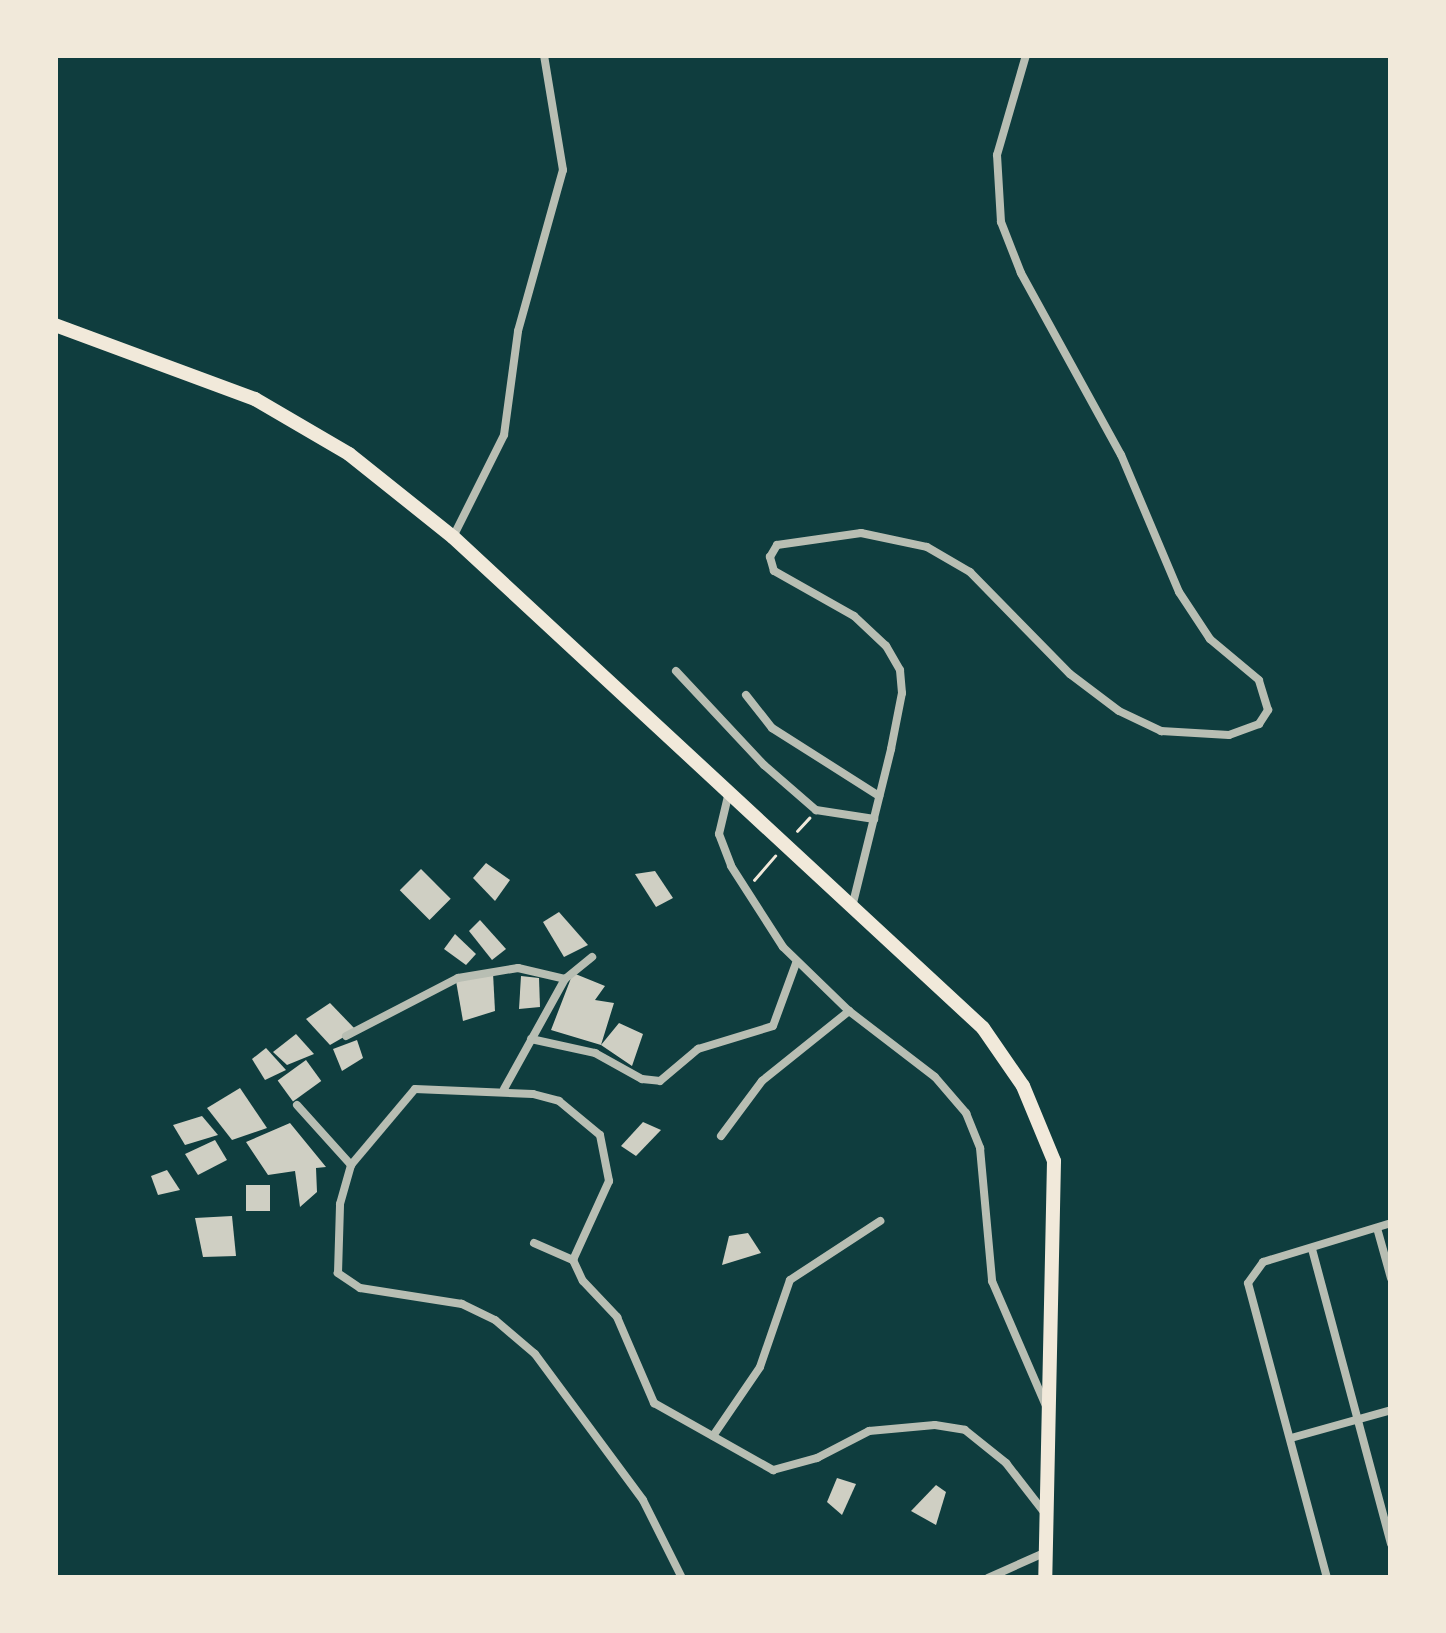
<!DOCTYPE html>
<style>
body{margin:0}
#map{position:relative;width:1446px;height:1633px;overflow:hidden;background:#0f3d3e;font-family:Mulish,sans-serif}
div>[style]{position:absolute}
.building>*{inset:0;background:#cfcfc3;transform-origin:0 0}
.path>*{height:2.5px;margin:-1.25px;padding:0 1.25px;transform-origin:1.25px;border-radius:1.25px;background:#f1e9da}
.minor>*{height:8px;margin:-4px;padding:0 4px;transform-origin:4px;border-radius:4px;background:#b8beb3}
.trunk>*{height:14px;margin:-7px;padding:0 7px;transform-origin:7px;border-radius:7px;background:#f1e9da}
span{translate:-50% -50%;white-space:nowrap;text-align:center;line-height:1.15;-webkit-text-stroke:10px #f1e9da;paint-order:stroke}
.frame{position:absolute;inset:0;border:58px solid #f1e9da;pointer-events:none}
</style>
<div id="map">
<div class="building">
<i style="clip-path:polygon(486px 863px,510px 880px,495px 901px,473px 878px)"></i>
<i style="left:421px;top:869px;width:42px;height:30px;rotate:45deg"></i>
<i style="clip-path:polygon(655px 871px,673px 898px,656px 907px,635px 874px)"></i>
<i style="clip-path:polygon(559px 912px,588px 945px,564px 957px,543px 922px)"></i>
<i style="clip-path:polygon(480px 920px,506px 949px,492px 960px,469px 931px)"></i>
<i style="clip-path:polygon(455px 934px,476px 954px,466px 965px,444px 949px)"></i>
<i style="clip-path:polygon(493px 973px,495px 1011px,463px 1021px,456px 981px)"></i>
<i style="clip-path:polygon(573px 973px,605px 986px,595px 1000px,614px 1003px,601px 1045px,619px 1023px,643px 1034px,632px 1066px,601px 1045px,551px 1030px)"></i>
<i style="clip-path:polygon(521px 976px,539px 978px,540px 1007px,519px 1009px)"></i>
<i style="clip-path:polygon(330px 1003px,356px 1030px,330px 1045px,306px 1019px)"></i>
<i style="clip-path:polygon(296px 1034px,314px 1054px,287px 1065px,273px 1052px)"></i>
<i style="clip-path:polygon(357px 1040px,363px 1058px,342px 1071px,333px 1049px)"></i>
<i style="clip-path:polygon(266px 1048px,286px 1070px,265px 1080px,252px 1059px)"></i>
<i style="left:306px;top:1060px;width:26px;height:35px;rotate:54deg"></i>
<i style="clip-path:polygon(240px 1088px,267px 1128px,232px 1140px,207px 1108px)"></i>
<i style="clip-path:polygon(202px 1116px,218px 1135px,185px 1145px,173px 1125px)"></i>
<i style="clip-path:polygon(643px 1122px,661px 1130px,636px 1156px,621px 1146px)"></i>
<i style="clip-path:polygon(290px 1123px,326px 1167px,316px 1168px,317px 1192px,300px 1207px,295px 1171px,268px 1175px,246px 1142px)"></i>
<i style="clip-path:polygon(215px 1140px,227px 1160px,198px 1175px,185px 1154px)"></i>
<i style="clip-path:polygon(167px 1170px,180px 1190px,158px 1195px,151px 1176px)"></i>
<i style="left:270px;top:1185px;width:26px;height:24px;rotate:90deg"></i>
<i style="clip-path:polygon(232px 1216px,236px 1256px,203px 1257px,195px 1218px)"></i>
<i style="clip-path:polygon(748px 1233px,761px 1253px,722px 1265px,729px 1236px)"></i>
<i style="clip-path:polygon(837px 1478px,856px 1484px,842px 1515px,827px 1502px)"></i>
<i style="clip-path:polygon(936px 1485px,946px 1492px,936px 1525px,911px 1511px)"></i>
</div>
<div class="path">
<i style="left:797px;top:831px;width:18px;rotate:-47deg"></i>
<i style="left:754px;top:880px;width:32px;rotate:-49deg"></i>
</div>
<div class="minor">
<i style="left:453px;top:537px;width:114px;rotate:-63.4deg"></i>
<i style="left:504px;top:435px;width:105px;rotate:-82.3deg"></i>
<i style="left:518px;top:331px;width:167px;rotate:-74.4deg"></i>
<i style="left:563px;top:170px;width:117px;rotate:-99.4deg"></i>
<i style="left:676px;top:671px;width:129px;rotate:46.9deg"></i>
<i style="left:764px;top:765px;width:69px;rotate:40.9deg"></i>
<i style="left:816px;top:810px;width:59px;rotate:8.8deg"></i>
<i style="left:746px;top:695px;width:42px;rotate:51.8deg"></i>
<i style="left:772px;top:728px;width:127px;rotate:32.4deg"></i>
<i style="left:729px;top:792px;width:43px;rotate:103.4deg"></i>
<i style="left:719px;top:834px;width:34px;rotate:69deg"></i>
<i style="left:731px;top:866px;width:96px;rotate:57.3deg"></i>
<i style="left:783px;top:947px;width:92px;rotate:44.1deg"></i>
<i style="left:849px;top:1011px;width:108px;rotate:37.5deg"></i>
<i style="left:935px;top:1077px;width:48px;rotate:49.3deg"></i>
<i style="left:966px;top:1113px;width:38px;rotate:68deg"></i>
<i style="left:980px;top:1148px;width:134px;rotate:84.8deg"></i>
<i style="left:992px;top:1281px;width:136px;rotate:66.6deg"></i>
<i style="left:852px;top:907px;width:163px;rotate:-76.1deg"></i>
<i style="left:891px;top:749px;width:57px;rotate:-78.9deg"></i>
<i style="left:902px;top:693px;width:23px;rotate:-95deg"></i>
<i style="left:900px;top:670px;width:28px;rotate:-120deg"></i>
<i style="left:886px;top:646px;width:44px;rotate:-136.8deg"></i>
<i style="left:854px;top:616px;width:92px;rotate:-150.6deg"></i>
<i style="left:774px;top:571px;width:15px;rotate:-106deg"></i>
<i style="left:770px;top:557px;width:14px;rotate:-60deg"></i>
<i style="left:777px;top:545px;width:85px;rotate:-8.1deg"></i>
<i style="left:861px;top:533px;width:67px;rotate:12deg"></i>
<i style="left:927px;top:547px;width:50px;rotate:30.2deg"></i>
<i style="left:970px;top:572px;width:143px;rotate:45.6deg"></i>
<i style="left:1070px;top:674px;width:61px;rotate:37.1deg"></i>
<i style="left:1119px;top:711px;width:47px;rotate:25.5deg"></i>
<i style="left:1161px;top:731px;width:68px;rotate:3.4deg"></i>
<i style="left:1229px;top:735px;width:32px;rotate:-20deg"></i>
<i style="left:1259px;top:724px;width:17px;rotate:-57deg"></i>
<i style="left:1268px;top:710px;width:31px;rotate:-107deg"></i>
<i style="left:1259px;top:680px;width:64px;rotate:-140.1deg"></i>
<i style="left:1210px;top:639px;width:56px;rotate:-123.4deg"></i>
<i style="left:1179px;top:592px;width:149px;rotate:-112.9deg"></i>
<i style="left:1121px;top:455px;width:208px;rotate:-118.8deg"></i>
<i style="left:1021px;top:273px;width:55px;rotate:-111.4deg"></i>
<i style="left:1001px;top:222px;width:67px;rotate:-93.4deg"></i>
<i style="left:997px;top:155px;width:104px;rotate:-73.8deg"></i>
<i style="left:346px;top:1036px;width:126px;rotate:-27.4deg"></i>
<i style="left:458px;top:978px;width:61px;rotate:-9.5deg"></i>
<i style="left:518px;top:968px;width:48px;rotate:13.2deg"></i>
<i style="left:531px;top:1039px;width:66px;rotate:12.3deg"></i>
<i style="left:595px;top:1053px;width:54px;rotate:29deg"></i>
<i style="left:642px;top:1079px;width:18px;rotate:6deg"></i>
<i style="left:660px;top:1081px;width:50px;rotate:-40.1deg"></i>
<i style="left:698px;top:1049px;width:78px;rotate:-17deg"></i>
<i style="left:773px;top:1026px;width:67px;rotate:-69.9deg"></i>
<i style="left:504px;top:1089px;width:126px;rotate:-61deg"></i>
<i style="left:565px;top:979px;width:35px;rotate:-39deg"></i>
<i style="left:297px;top:1105px;width:81px;rotate:48deg"></i>
<i style="left:721px;top:1136px;width:69px;rotate:-53.3deg"></i>
<i style="left:762px;top:1081px;width:112px;rotate:-38.8deg"></i>
<i style="left:1377px;top:1228px;width:52px;rotate:74.4deg"></i>
<i style="left:534px;top:1243px;width:43px;rotate:23.6deg"></i>
<i style="left:1312px;top:1249px;width:305px;rotate:75deg"></i>
<i style="left:713px;top:1436px;width:83px;rotate:-55.7deg"></i>
<i style="left:760px;top:1367px;width:92px;rotate:-71deg"></i>
<i style="left:790px;top:1280px;width:108px;rotate:-33.2deg"></i>
<i style="left:1291px;top:1438px;width:104px;rotate:-15.6deg"></i>
<i style="left:682px;top:1578px;width:87px;rotate:-116.6deg"></i>
<i style="left:643px;top:1500px;width:182px;rotate:-126.5deg"></i>
<i style="left:535px;top:1354px;width:52px;rotate:-139.6deg"></i>
<i style="left:495px;top:1320px;width:37px;rotate:-154deg"></i>
<i style="left:462px;top:1304px;width:103px;rotate:-171.1deg"></i>
<i style="left:360px;top:1288px;width:27px;rotate:-146deg"></i>
<i style="left:338px;top:1273px;width:69px;rotate:-88.3deg"></i>
<i style="left:340px;top:1204px;width:41px;rotate:-74.2deg"></i>
<i style="left:351px;top:1165px;width:99px;rotate:-49.9deg"></i>
<i style="left:415px;top:1089px;width:118px;rotate:2.4deg"></i>
<i style="left:533px;top:1094px;width:27px;rotate:15deg"></i>
<i style="left:559px;top:1101px;width:53px;rotate:39.7deg"></i>
<i style="left:600px;top:1135px;width:47px;rotate:78.9deg"></i>
<i style="left:609px;top:1181px;width:87px;rotate:114.5deg"></i>
<i style="left:573px;top:1260px;width:23px;rotate:65deg"></i>
<i style="left:583px;top:1281px;width:50px;rotate:46.6deg"></i>
<i style="left:617px;top:1317px;width:94px;rotate:66.7deg"></i>
<i style="left:654px;top:1403px;width:137px;rotate:29.4deg"></i>
<i style="left:773px;top:1470px;width:46px;rotate:-15.3deg"></i>
<i style="left:817px;top:1458px;width:59px;rotate:-27.4deg"></i>
<i style="left:869px;top:1431px;width:66px;rotate:-5.2deg"></i>
<i style="left:935px;top:1425px;width:30px;rotate:9deg"></i>
<i style="left:965px;top:1430px;width:53px;rotate:38.8deg"></i>
<i style="left:1006px;top:1463px;width:62px;rotate:52.2deg"></i>
<i style="left:988px;top:1578px;width:61px;rotate:-24.1deg"></i>
<i style="left:1327px;top:1578px;width:305px;rotate:-105deg"></i>
<i style="left:1248px;top:1283px;width:26px;rotate:-54deg"></i>
<i style="left:1263px;top:1262px;width:134px;rotate:-16.9deg"></i>
</div>
<div class="trunk">
<i style="left:55px;top:325px;width:213px;rotate:20.3deg"></i>
<i style="left:255px;top:399px;width:109px;rotate:30.3deg"></i>
<i style="left:349px;top:454px;width:133px;rotate:38.6deg"></i>
<i style="left:453px;top:537px;width:722px;rotate:42.81deg"></i>
<i style="left:983px;top:1028px;width:70px;rotate:55.4deg"></i>
<i style="left:1023px;top:1086px;width:81px;rotate:67.5deg"></i>
<i style="left:1054px;top:1161px;width:417px;rotate:91.2deg"></i>
</div>
<div class="frame"></div>
</div>
